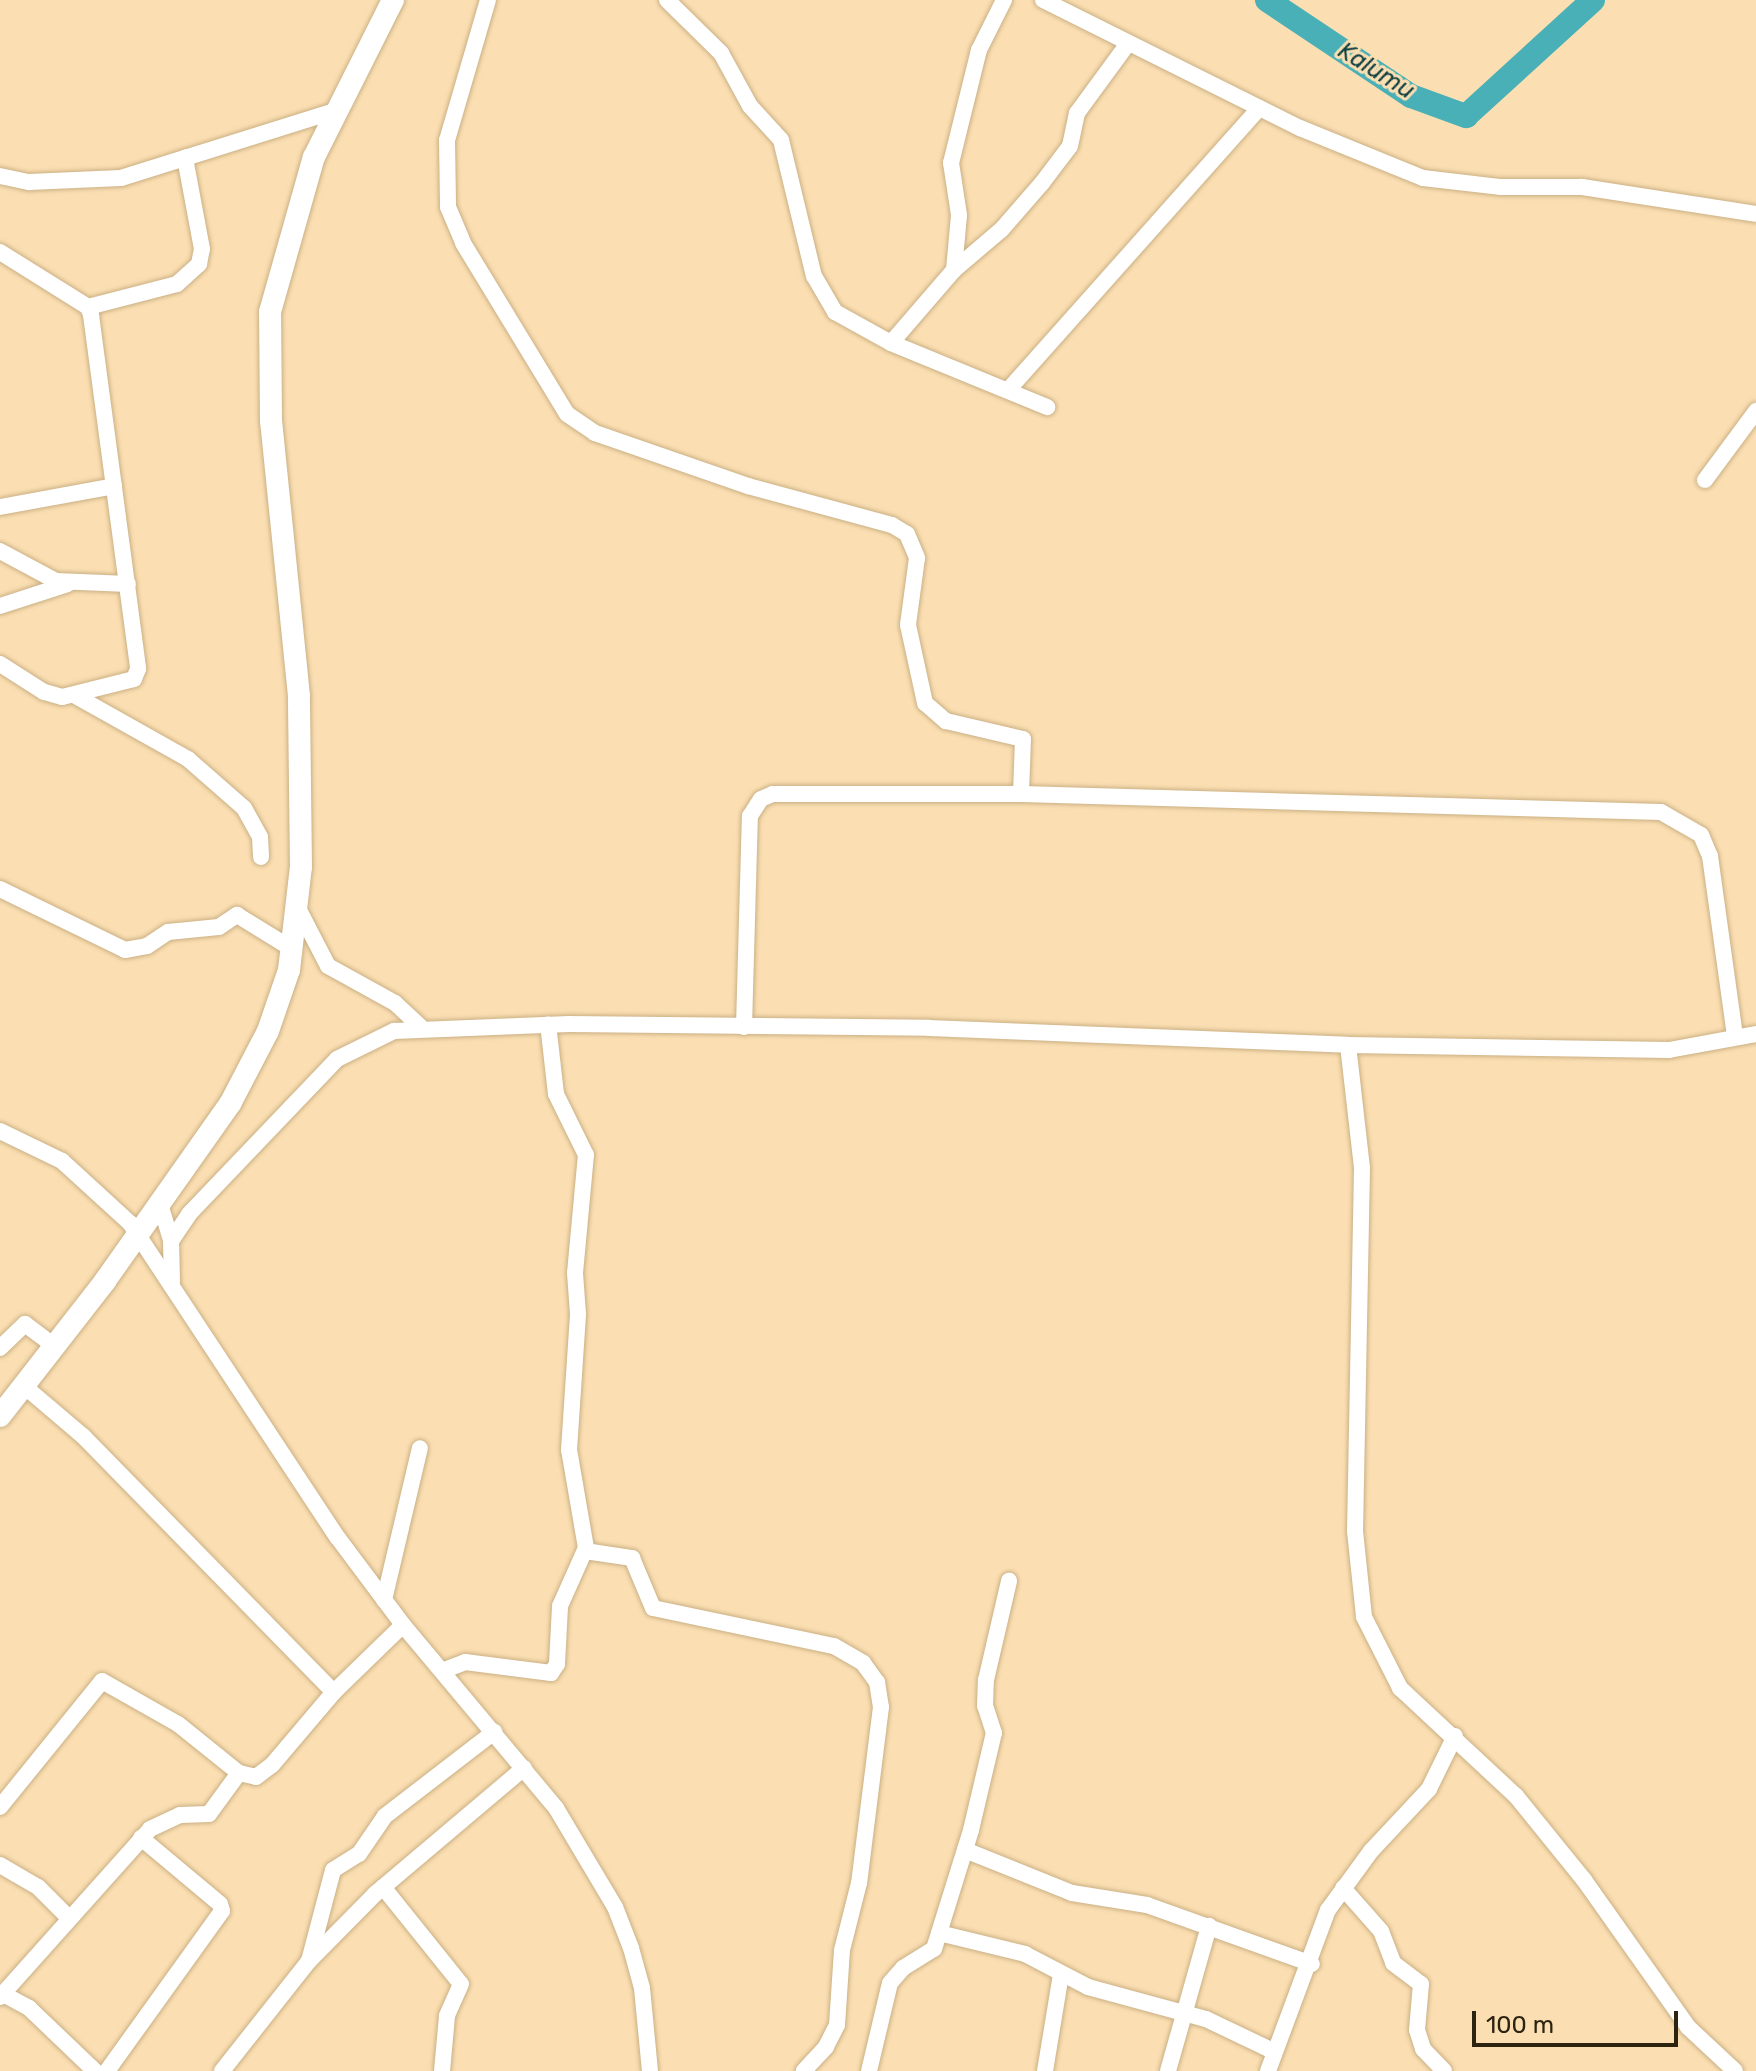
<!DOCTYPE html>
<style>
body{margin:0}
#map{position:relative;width:1756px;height:2071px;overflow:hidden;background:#fbdfb2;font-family:Rubik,sans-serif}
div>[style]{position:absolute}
.river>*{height:24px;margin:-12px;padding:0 12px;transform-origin:12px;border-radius:12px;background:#48b0b6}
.roads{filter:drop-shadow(0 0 2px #cab085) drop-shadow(0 0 2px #cab085)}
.street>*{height:16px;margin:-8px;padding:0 8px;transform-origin:8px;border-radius:8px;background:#fff}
.secondary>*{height:22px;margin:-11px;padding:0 11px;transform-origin:11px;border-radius:11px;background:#fff}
span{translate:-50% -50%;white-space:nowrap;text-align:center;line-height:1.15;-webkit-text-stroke:6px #fbdfb2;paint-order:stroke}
.water-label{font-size:24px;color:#0f4042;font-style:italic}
.scale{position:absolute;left:1472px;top:2011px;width:206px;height:36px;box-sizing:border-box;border:4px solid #2d2311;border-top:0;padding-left:10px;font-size:24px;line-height:28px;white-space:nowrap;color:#2d2311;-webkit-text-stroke:6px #fbdfb2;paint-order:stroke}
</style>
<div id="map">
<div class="river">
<i style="left:1267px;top:0;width:173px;rotate:33.7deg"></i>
<i style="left:1411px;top:96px;width:59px;rotate:20deg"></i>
<i style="left:1466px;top:116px;width:172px;rotate:-42.4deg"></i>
</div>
<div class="roads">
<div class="street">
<i style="left:488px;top:0;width:146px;rotate:106.3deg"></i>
<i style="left:447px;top:140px;width:67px;rotate:89.1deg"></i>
<i style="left:448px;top:207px;width:39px;rotate:67deg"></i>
<i style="left:463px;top:243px;width:200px;rotate:58.7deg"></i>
<i style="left:567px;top:414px;width:34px;rotate:34deg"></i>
<i style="left:595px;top:433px;width:162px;rotate:19.1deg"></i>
<i style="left:748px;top:486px;width:149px;rotate:15.2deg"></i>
<i style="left:892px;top:525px;width:17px;rotate:31deg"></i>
<i style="left:907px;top:534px;width:26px;rotate:67deg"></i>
<i style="left:917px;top:558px;width:68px;rotate:97.7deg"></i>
<i style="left:908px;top:625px;width:80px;rotate:77.7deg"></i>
<i style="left:925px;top:703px;width:28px;rotate:41deg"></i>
<i style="left:946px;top:721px;width:79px;rotate:13.2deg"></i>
<i style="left:1023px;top:739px;width:55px;rotate:92.1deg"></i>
<i style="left:667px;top:0;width:76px;rotate:44.5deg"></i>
<i style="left:721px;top:53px;width:60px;rotate:61.3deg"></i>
<i style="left:750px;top:106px;width:46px;rotate:47.6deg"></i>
<i style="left:781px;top:140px;width:140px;rotate:76.4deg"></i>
<i style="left:814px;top:276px;width:42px;rotate:59.7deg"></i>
<i style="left:835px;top:312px;width:64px;rotate:29deg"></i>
<i style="left:891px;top:343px;width:169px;rotate:22.3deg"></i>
<i style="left:1043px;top:0;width:287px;rotate:26.5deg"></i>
<i style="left:1300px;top:128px;width:133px;rotate:22.1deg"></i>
<i style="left:1423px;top:178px;width:79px;rotate:6.6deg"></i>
<i style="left:1501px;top:187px;width:81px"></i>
<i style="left:1582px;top:187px;width:176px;rotate:8.8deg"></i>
<i style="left:0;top:176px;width:30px;rotate:12deg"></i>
<i style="left:29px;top:182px;width:92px;rotate:-2.5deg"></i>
<i style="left:121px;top:178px;width:221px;rotate:-17.4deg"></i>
<i style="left:0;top:252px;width:104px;rotate:32deg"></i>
<i style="left:88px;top:307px;width:9px;rotate:69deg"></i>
<i style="left:91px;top:315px;width:357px;rotate:82.4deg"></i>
<i style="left:138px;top:669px;width:11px;rotate:112deg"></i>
<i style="left:134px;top:679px;width:74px;rotate:166deg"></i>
<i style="left:62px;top:697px;width:19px;rotate:-164deg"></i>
<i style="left:44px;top:692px;width:52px;rotate:-147.5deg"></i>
<i style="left:954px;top:270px;width:63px;rotate:-40.5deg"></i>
<i style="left:1002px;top:229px;width:61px;rotate:-49deg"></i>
<i style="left:1042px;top:183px;width:46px;rotate:-52.9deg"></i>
<i style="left:1070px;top:146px;width:34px;rotate:-78deg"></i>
<i style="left:1077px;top:113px;width:84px;rotate:-53.7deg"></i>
<i style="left:88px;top:307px;width:92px;rotate:-14.5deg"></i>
<i style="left:177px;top:284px;width:30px;rotate:-42deg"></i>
<i style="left:199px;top:264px;width:15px;rotate:-79deg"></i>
<i style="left:202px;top:249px;width:93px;rotate:-100.6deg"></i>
<i style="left:891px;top:343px;width:96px;rotate:-49.2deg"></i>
<i style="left:954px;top:270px;width:55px;rotate:-84.8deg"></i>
<i style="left:959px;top:215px;width:53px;rotate:-98.7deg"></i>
<i style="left:951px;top:163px;width:116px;rotate:-76.1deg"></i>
<i style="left:979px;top:50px;width:56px;rotate:-63.4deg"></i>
<i style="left:1009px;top:389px;width:376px;rotate:-48.3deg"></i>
<i style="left:1705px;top:480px;width:86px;rotate:-53.5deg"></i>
<i style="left:0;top:507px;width:116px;rotate:-10.4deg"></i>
<i style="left:0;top:551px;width:64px;rotate:28.2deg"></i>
<i style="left:56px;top:581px;width:72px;rotate:2.4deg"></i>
<i style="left:0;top:606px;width:71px;rotate:-17.9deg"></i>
<i style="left:74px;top:695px;width:131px;rotate:29.3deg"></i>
<i style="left:188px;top:759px;width:74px;rotate:41.2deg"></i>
<i style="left:244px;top:808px;width:33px;rotate:61deg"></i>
<i style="left:260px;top:837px;width:20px;rotate:87deg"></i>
<i style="left:0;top:889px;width:139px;rotate:26deg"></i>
<i style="left:125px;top:950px;width:22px;rotate:-10deg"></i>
<i style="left:147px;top:946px;width:25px;rotate:-34deg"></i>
<i style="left:168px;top:932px;width:51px;rotate:-5.6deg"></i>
<i style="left:219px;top:927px;width:22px;rotate:-34deg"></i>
<i style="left:237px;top:915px;width:67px;rotate:31.6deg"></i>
<i style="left:300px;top:912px;width:61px;rotate:62.6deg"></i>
<i style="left:328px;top:966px;width:77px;rotate:28.9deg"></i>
<i style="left:395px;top:1003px;width:35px;rotate:43deg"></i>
<i style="left:744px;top:1027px;width:211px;rotate:-88.4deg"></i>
<i style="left:750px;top:816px;width:20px;rotate:-57deg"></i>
<i style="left:761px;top:799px;width:13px;rotate:-23deg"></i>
<i style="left:773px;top:794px;width:248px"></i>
<i style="left:1021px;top:794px;width:640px;rotate:1.61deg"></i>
<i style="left:1661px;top:812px;width:46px;rotate:29.9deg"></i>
<i style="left:1701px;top:835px;width:23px;rotate:67deg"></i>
<i style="left:1710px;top:856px;width:182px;rotate:82.1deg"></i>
<i style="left:1348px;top:1045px;width:321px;rotate:0.9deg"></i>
<i style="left:1669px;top:1050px;width:88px;rotate:-10.4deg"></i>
<i style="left:0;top:1131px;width:69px;rotate:25.8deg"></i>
<i style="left:62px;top:1161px;width:92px;rotate:42.4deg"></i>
<i style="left:130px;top:1223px;width:377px;rotate:56.6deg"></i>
<i style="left:338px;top:1538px;width:109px;rotate:53.2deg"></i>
<i style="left:403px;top:1625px;width:239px;rotate:50.1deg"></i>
<i style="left:556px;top:1808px;width:115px;rotate:59.2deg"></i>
<i style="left:615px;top:1907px;width:44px;rotate:68.7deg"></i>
<i style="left:631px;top:1948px;width:41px;rotate:74.6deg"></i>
<i style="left:642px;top:1988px;width:83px;rotate:84.5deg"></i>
<i style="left:160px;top:1204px;width:39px;rotate:73deg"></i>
<i style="left:171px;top:1241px;width:41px;rotate:88.6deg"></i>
<i style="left:171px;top:1241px;width:32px;rotate:-56deg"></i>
<i style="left:189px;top:1214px;width:214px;rotate:-46.3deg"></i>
<i style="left:337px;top:1059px;width:64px;rotate:-26.2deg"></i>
<i style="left:394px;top:1031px;width:175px;rotate:-2.3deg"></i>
<i style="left:569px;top:1024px;width:360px;rotate:0.6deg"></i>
<i style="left:929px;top:1028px;width:419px;rotate:2.3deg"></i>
<i style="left:1348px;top:1045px;width:124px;rotate:83.5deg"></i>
<i style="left:1362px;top:1168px;width:363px;rotate:91.1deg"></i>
<i style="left:1355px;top:1531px;width:86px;rotate:84deg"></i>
<i style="left:1364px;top:1617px;width:80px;rotate:63.1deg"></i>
<i style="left:1400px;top:1688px;width:158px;rotate:43deg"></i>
<i style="left:1516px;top:1796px;width:108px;rotate:51deg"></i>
<i style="left:1584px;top:1880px;width:180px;rotate:54.7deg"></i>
<i style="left:1688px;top:2027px;width:64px;rotate:43.1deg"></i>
<i style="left:0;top:1348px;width:35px;rotate:-44deg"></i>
<i style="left:25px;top:1324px;width:39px;rotate:37deg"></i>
<i style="left:24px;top:1386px;width:79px;rotate:40.4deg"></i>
<i style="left:84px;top:1437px;width:357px;rotate:45.6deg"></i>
<i style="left:585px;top:1551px;width:48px;rotate:8.5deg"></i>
<i style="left:632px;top:1558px;width:54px;rotate:67.2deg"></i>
<i style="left:653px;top:1608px;width:185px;rotate:11.9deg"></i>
<i style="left:834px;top:1646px;width:34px;rotate:30deg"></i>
<i style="left:863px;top:1663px;width:24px;rotate:54deg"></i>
<i style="left:877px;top:1682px;width:25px;rotate:81deg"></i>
<i style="left:881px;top:1707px;width:177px;rotate:97.1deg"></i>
<i style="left:859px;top:1883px;width:69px;rotate:104.2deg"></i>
<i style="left:842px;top:1950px;width:75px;rotate:93.8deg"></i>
<i style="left:837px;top:2025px;width:25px;rotate:117deg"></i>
<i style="left:826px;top:2047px;width:33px;rotate:133deg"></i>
<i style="left:384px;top:1600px;width:156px;rotate:-76.7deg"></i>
<i style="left:442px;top:1671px;width:25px;rotate:-21deg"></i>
<i style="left:465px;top:1662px;width:87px;rotate:7.3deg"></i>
<i style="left:551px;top:1673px;width:11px;rotate:-56deg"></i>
<i style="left:557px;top:1664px;width:58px;rotate:-87deg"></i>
<i style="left:560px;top:1606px;width:64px;rotate:-65.9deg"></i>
<i style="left:586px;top:1548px;width:99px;rotate:-99.8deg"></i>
<i style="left:569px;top:1450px;width:136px;rotate:-86.2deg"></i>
<i style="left:578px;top:1314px;width:41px;rotate:-94.2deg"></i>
<i style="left:575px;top:1273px;width:119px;rotate:-84.7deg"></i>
<i style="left:586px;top:1155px;width:68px;rotate:-116.2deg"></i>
<i style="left:556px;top:1094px;width:70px;rotate:-96.5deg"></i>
<i style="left:0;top:1807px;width:162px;rotate:-51deg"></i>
<i style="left:102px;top:1681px;width:87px;rotate:29.5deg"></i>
<i style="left:178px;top:1724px;width:78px;rotate:38.8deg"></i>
<i style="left:239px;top:1773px;width:17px;rotate:13deg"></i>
<i style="left:256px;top:1777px;width:20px;rotate:-37deg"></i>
<i style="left:272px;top:1765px;width:96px;rotate:-49.7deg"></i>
<i style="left:334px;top:1692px;width:96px;rotate:-44.2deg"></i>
<i style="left:965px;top:1850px;width:115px;rotate:21.9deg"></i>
<i style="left:1072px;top:1893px;width:76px;rotate:9.1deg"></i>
<i style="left:1147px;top:1905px;width:175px;rotate:19.7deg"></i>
<i style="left:0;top:1865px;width:44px;rotate:30.1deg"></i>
<i style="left:38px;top:1887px;width:41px;rotate:45deg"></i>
<i style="left:383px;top:1887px;width:124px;rotate:51.2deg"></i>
<i style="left:461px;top:1984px;width:35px;rotate:114deg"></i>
<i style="left:447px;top:2016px;width:55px;rotate:95.2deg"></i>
<i style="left:1343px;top:1888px;width:57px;rotate:48.5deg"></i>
<i style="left:1381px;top:1931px;width:34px;rotate:69deg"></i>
<i style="left:1393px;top:1963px;width:35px;rotate:37deg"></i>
<i style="left:1421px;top:1984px;width:46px;rotate:95deg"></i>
<i style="left:1417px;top:2030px;width:20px;rotate:72deg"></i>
<i style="left:1423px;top:2049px;width:30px;rotate:46deg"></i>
<i style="left:939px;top:1933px;width:89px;rotate:13.7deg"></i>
<i style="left:1025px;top:1954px;width:71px;rotate:27.6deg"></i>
<i style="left:1088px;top:1987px;width:122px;rotate:15.2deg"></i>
<i style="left:1206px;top:2019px;width:76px;rotate:25.6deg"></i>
<i style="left:309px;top:1961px;width:94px;rotate:-75.2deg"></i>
<i style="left:333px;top:1870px;width:31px;rotate:-32deg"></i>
<i style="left:359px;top:1854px;width:46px;rotate:-55.6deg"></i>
<i style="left:385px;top:1816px;width:138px;rotate:-37.6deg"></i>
<i style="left:3px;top:1994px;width:30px;rotate:28deg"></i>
<i style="left:29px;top:2008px;width:91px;rotate:43.7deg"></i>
<i style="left:0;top:1997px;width:225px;rotate:-48.2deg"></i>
<i style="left:150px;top:1829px;width:33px;rotate:-25deg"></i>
<i style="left:180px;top:1815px;width:29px;rotate:-2deg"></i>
<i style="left:209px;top:1814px;width:51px;rotate:-53.8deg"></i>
<i style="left:107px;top:2071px;width:197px;rotate:-54.3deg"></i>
<i style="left:222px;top:1911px;width:7px;rotate:-106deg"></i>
<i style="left:220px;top:1904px;width:103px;rotate:-140.1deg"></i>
<i style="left:222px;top:2071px;width:140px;rotate:-51.7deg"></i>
<i style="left:309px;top:1961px;width:94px;rotate:-45.4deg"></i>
<i style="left:375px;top:1894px;width:195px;rotate:-40.2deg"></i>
<i style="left:869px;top:2071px;width:90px;rotate:-76.6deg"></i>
<i style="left:890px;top:1983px;width:20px;rotate:-49deg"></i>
<i style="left:903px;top:1968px;width:36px;rotate:-32deg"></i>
<i style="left:934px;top:1949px;width:125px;rotate:-72.7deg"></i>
<i style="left:971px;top:1830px;width:100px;rotate:-76.7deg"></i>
<i style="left:994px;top:1733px;width:28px;rotate:-108deg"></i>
<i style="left:985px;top:1706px;width:26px;rotate:-88deg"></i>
<i style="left:986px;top:1680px;width:102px;rotate:-76.9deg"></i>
<i style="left:1045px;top:2071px;width:98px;rotate:-80.6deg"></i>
<i style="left:1168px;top:2071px;width:151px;rotate:-74.2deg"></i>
<i style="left:1268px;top:2071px;width:172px;rotate:-69.6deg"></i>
<i style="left:1328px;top:1910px;width:73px;rotate:-53.9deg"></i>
<i style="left:1371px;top:1851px;width:85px;rotate:-46.9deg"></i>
<i style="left:1429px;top:1789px;width:59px;rotate:-63.9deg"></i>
</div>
<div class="secondary">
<i style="left:0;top:1416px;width:171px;rotate:-52.1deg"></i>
<i style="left:105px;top:1281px;width:217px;rotate:-54.8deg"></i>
<i style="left:230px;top:1104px;width:82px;rotate:-62.5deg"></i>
<i style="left:268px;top:1031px;width:65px;rotate:-71deg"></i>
<i style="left:289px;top:970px;width:104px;rotate:-83.4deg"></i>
<i style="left:301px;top:867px;width:171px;rotate:-90.7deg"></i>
<i style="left:299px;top:696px;width:276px;rotate:-95.8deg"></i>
<i style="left:271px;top:421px;width:109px;rotate:-90.5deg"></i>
<i style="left:270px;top:312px;width:161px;rotate:-74.2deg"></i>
<i style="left:314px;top:157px;width:176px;rotate:-63.3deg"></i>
</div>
</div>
<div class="water-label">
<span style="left:1376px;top:71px;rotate:32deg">Kalumu</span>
</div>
<div class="scale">100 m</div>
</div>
